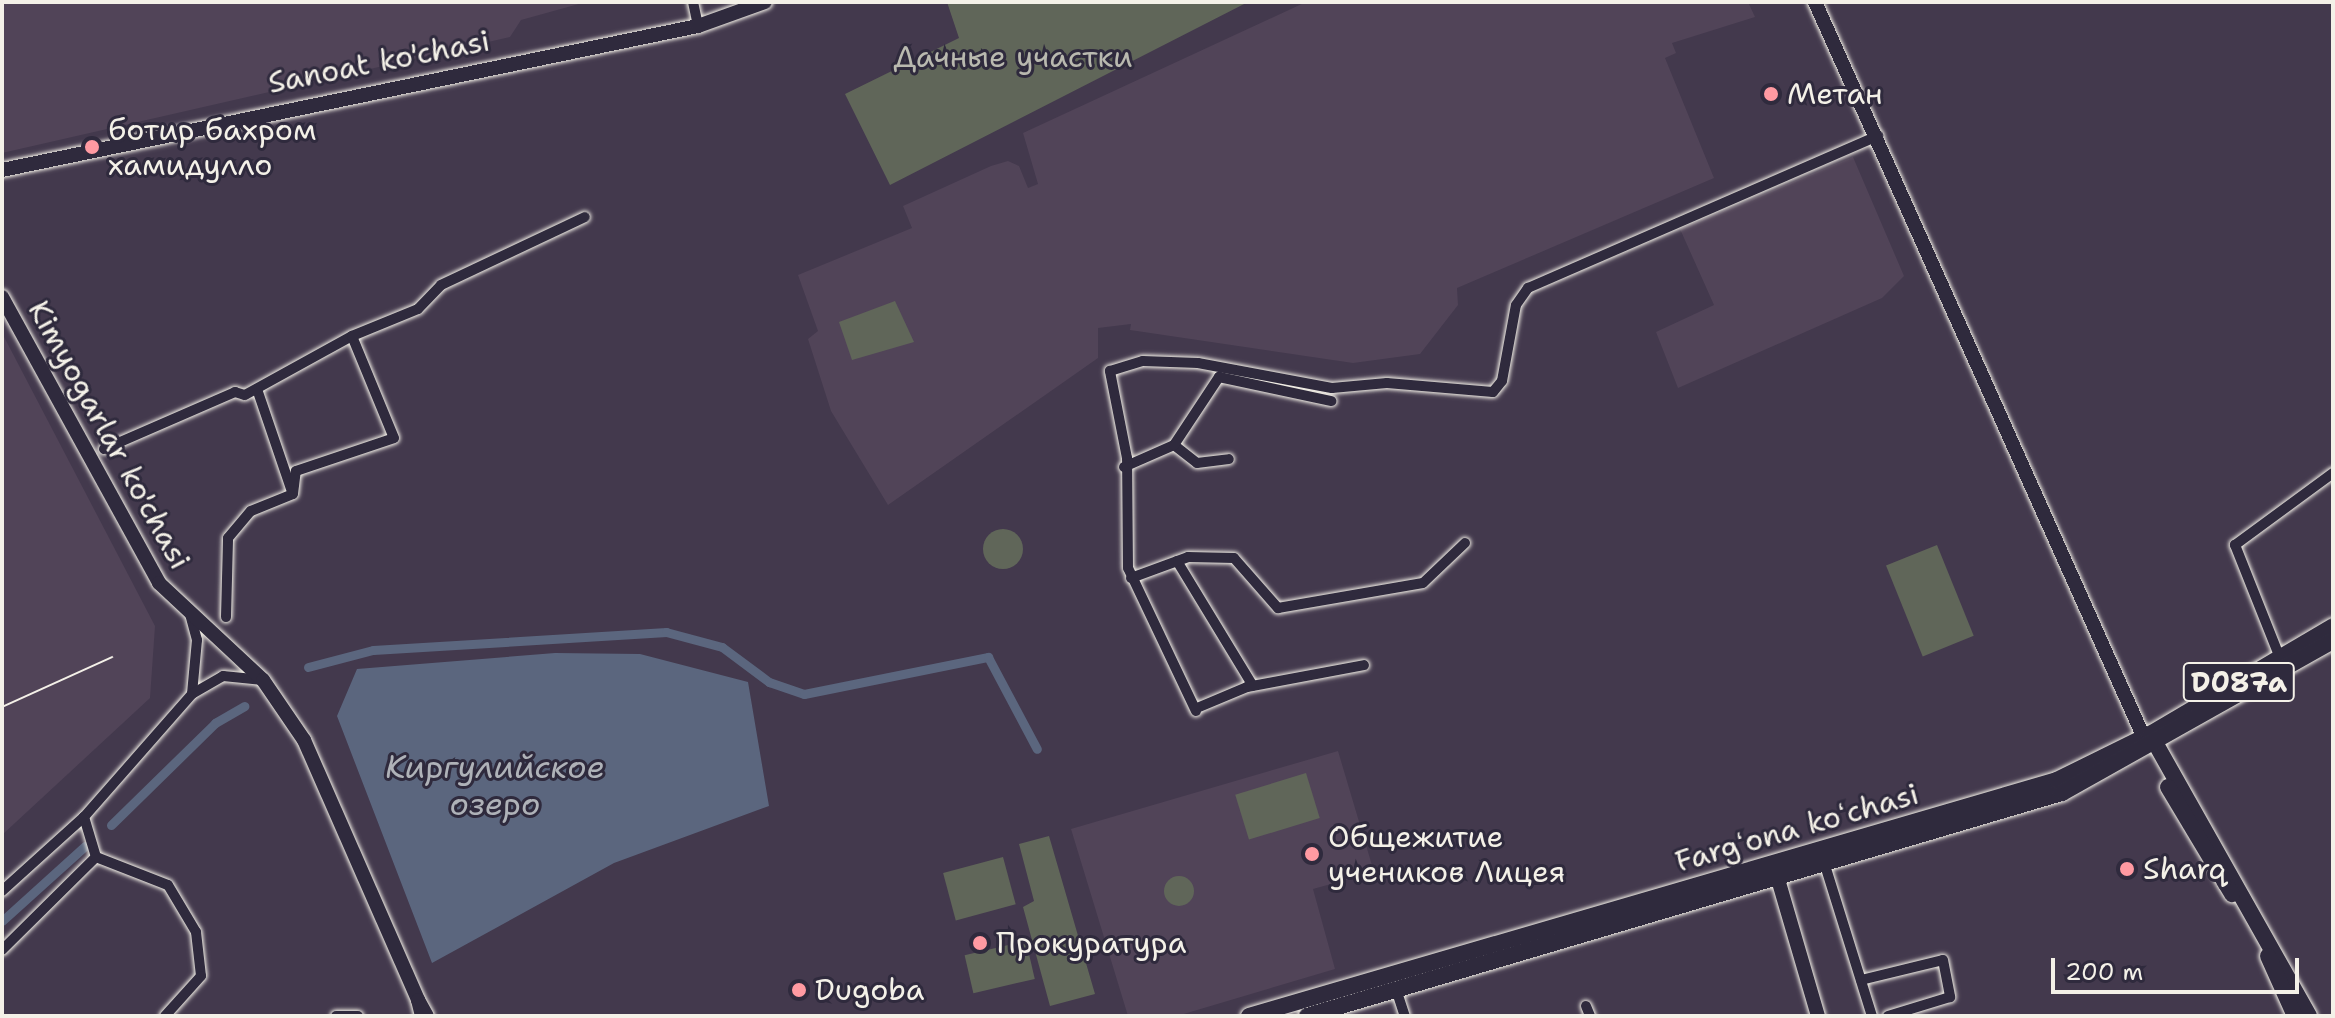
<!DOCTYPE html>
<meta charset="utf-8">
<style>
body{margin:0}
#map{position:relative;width:2335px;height:1018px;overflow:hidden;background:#43394d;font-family:"Shantell Sans",sans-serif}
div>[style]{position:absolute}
.built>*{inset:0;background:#514458}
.green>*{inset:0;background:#606659;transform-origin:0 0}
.round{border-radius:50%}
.water>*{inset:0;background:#5b667e}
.canal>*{height:9px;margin:-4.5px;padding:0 4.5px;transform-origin:4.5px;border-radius:4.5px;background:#5b667e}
.roads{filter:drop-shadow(0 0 2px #f4f1e8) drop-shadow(0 0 2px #f4f1e8)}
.street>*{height:10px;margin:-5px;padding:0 5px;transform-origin:5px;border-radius:5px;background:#2f2a3d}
.secondary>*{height:14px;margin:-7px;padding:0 7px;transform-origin:7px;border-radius:7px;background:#2f2a3d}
.primary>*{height:16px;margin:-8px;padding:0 8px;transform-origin:8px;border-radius:8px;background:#2f2a3d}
.rail>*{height:2px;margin:-1px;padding:0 1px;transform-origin:1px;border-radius:1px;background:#f4f1e8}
.dots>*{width:22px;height:22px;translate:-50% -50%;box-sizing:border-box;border:4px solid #2f2a3d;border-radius:50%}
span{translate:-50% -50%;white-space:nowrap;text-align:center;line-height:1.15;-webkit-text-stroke:6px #2f2a3d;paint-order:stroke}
.shield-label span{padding:2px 6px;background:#2f2a3d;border:2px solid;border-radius:6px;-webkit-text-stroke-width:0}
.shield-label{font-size:28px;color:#f4f1e8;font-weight:700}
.park-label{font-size:30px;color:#b9b9af}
.street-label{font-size:30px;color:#f4f1e8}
.poi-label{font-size:30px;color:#f4f1e8}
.left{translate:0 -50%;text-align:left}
.water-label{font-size:32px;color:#afb2b8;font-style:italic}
.frame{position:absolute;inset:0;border:4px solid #f4f1e8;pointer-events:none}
.scale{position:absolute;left:2051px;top:958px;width:248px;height:36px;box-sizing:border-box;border:4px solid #f4f1e8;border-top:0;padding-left:10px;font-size:24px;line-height:28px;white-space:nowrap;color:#f4f1e8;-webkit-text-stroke:6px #2f2a3d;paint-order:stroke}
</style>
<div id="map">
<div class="built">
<i style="clip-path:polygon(2px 2px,586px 2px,521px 20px,510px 37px,2px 153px)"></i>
<i style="clip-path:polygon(1306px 2px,1748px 2px,1755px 17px,1672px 43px,1676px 53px,1665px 58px,1714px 178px,1457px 288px,1458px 305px,1420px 354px,1353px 363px,1130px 330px,1131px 324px,1098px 328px,1098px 358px,888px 505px,831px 411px,808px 339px,818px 331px,798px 275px,912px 228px,903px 206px,991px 166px,1008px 161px,1019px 166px,1028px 188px,1038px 184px,1023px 133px)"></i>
<i style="clip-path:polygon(1853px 157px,1904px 276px,1882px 298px,1678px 388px,1656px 332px,1714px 305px,1680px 229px)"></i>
<i style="clip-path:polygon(2px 333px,155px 626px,150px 698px,2px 835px)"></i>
<i style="clip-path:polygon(1338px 751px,1374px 872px,1313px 889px,1335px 969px,1177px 1016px,1128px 1016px,1071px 829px)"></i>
</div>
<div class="green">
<i style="clip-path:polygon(947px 2px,1248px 2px,890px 185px,845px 94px,959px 38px)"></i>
<i style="clip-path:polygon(895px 301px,914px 342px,852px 360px,839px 322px)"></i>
<i class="round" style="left:983px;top:529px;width:40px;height:40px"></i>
<i style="left:1937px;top:545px;width:98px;height:55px;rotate:68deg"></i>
<i style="left:1306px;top:773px;width:47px;height:74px;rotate:73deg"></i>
<i style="clip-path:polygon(1049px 836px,1095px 994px,1050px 1006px,1023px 907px,1034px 901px,1019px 844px)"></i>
<i style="left:1003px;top:857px;width:49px;height:62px;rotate:75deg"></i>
<i class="round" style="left:1164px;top:876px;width:30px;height:30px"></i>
<i style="left:1026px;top:941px;width:39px;height:63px;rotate:77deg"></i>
</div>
<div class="water">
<i style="clip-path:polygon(555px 653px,640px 654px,748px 682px,769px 806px,614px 863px,432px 963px,337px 716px,357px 669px)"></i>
</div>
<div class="canal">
<i style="left:308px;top:667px;width:67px;rotate:-14.7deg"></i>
<i style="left:373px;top:650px;width:294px;rotate:-3.5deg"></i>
<i style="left:666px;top:632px;width:58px;rotate:15deg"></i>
<i style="left:722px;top:647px;width:59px;rotate:36.7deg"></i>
<i style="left:769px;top:682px;width:37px;rotate:19deg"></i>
<i style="left:804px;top:694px;width:188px;rotate:-11.4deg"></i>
<i style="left:988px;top:657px;width:104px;rotate:62deg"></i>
<i style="left:111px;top:825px;width:146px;rotate:-44.4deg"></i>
<i style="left:215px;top:723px;width:34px;rotate:-30deg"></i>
<i style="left:2px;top:921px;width:112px;rotate:-42.1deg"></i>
</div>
<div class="roads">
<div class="street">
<i style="left:693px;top:2px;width:25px;rotate:78deg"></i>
<i style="left:257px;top:389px;width:109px;rotate:71.2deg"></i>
<i style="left:1174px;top:445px;width:29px;rotate:38deg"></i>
<i style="left:1197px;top:463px;width:32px;rotate:-7deg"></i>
<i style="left:104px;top:449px;width:143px;rotate:-23.5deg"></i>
<i style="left:235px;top:392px;width:10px;rotate:17deg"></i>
<i style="left:245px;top:395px;width:122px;rotate:-28.9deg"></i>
<i style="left:1124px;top:467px;width:55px;rotate:-23.7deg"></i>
<i style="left:1174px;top:445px;width:82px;rotate:-56.5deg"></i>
<i style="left:1219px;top:377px;width:115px;rotate:12.1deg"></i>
<i style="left:1177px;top:561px;width:146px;rotate:58.7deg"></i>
<i style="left:1131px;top:578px;width:61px;rotate:-20.2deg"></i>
<i style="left:1188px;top:557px;width:46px;rotate:1.2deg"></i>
<i style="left:1234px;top:558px;width:67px;rotate:48.7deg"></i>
<i style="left:1278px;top:608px;width:147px;rotate:-9.8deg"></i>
<i style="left:1423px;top:583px;width:58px;rotate:-43.6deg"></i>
<i style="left:190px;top:614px;width:27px;rotate:75deg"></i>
<i style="left:197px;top:640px;width:54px;rotate:95.3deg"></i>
<i style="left:226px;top:617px;width:79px;rotate:-88.5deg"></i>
<i style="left:228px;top:538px;width:35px;rotate:-50deg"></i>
<i style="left:251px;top:511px;width:45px;rotate:-22deg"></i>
<i style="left:293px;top:494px;width:23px;rotate:-83deg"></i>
<i style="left:296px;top:471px;width:103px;rotate:-18.6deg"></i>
<i style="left:394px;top:438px;width:110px;rotate:-112.4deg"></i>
<i style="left:352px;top:336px;width:71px;rotate:-22.2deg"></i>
<i style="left:418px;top:309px;width:33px;rotate:-46deg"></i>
<i style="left:441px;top:285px;width:159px;rotate:-25.3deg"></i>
<i style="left:2280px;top:658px;width:122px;rotate:-111.7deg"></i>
<i style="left:2235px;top:545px;width:122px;rotate:-36.3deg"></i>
<i style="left:1197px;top:708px;width:54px;rotate:-22.8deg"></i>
<i style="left:1247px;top:687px;width:119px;rotate:-10.6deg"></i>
<i style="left:1196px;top:711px;width:158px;rotate:-115.4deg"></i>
<i style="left:1128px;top:568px;width:110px;rotate:-90.5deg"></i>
<i style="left:1127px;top:458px;width:89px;rotate:-101.1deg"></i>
<i style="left:1110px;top:371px;width:34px;rotate:-17deg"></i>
<i style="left:1143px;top:361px;width:55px;rotate:2.1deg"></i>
<i style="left:1198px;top:363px;width:136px;rotate:10.6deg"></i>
<i style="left:1332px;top:388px;width:55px;rotate:-5.2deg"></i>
<i style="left:1387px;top:383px;width:106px;rotate:4.9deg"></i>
<i style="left:1493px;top:392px;width:14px;rotate:-51deg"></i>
<i style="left:1502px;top:381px;width:77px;rotate:-79.6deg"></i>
<i style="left:1516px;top:305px;width:21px;rotate:-55deg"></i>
<i style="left:1528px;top:288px;width:382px;rotate:-23.5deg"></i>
<i style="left:96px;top:857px;width:77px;rotate:21.3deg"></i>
<i style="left:168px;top:885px;width:55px;rotate:59.2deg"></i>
<i style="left:196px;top:932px;width:44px;rotate:83.5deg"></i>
<i style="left:201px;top:976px;width:54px;rotate:132deg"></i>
<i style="left:1824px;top:862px;width:161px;rotate:72.7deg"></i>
<i style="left:2px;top:891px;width:110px;rotate:-42.1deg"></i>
<i style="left:84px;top:817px;width:164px;rotate:-48.7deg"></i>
<i style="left:192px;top:694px;width:36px;rotate:-30deg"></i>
<i style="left:223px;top:676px;width:40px;rotate:5.7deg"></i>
<i style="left:2px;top:950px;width:132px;rotate:-44.7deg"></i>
<i style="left:96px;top:857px;width:42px;rotate:-106.7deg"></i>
<i style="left:1861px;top:980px;width:84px;rotate:-13.7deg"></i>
<i style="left:1943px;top:960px;width:38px;rotate:79deg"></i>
<i style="left:1950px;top:997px;width:65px;rotate:163deg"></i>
<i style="left:1396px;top:989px;width:28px;rotate:72deg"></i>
<i style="left:1586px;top:1006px;width:11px;rotate:68deg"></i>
<i style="left:336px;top:1016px;width:22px"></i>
</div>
<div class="secondary">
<i style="left:1815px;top:2px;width:806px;rotate:65.91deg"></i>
<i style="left:2px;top:170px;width:711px;rotate:-11.69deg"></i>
<i style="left:698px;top:26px;width:71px;rotate:-19.7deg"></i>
<i style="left:2px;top:297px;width:326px;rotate:61.2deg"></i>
<i style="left:159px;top:583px;width:142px;rotate:43deg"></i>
<i style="left:263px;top:680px;width:73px;rotate:55.7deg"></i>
<i style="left:304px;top:740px;width:284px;rotate:66.3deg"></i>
<i style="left:1775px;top:869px;width:153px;rotate:73.7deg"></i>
<i style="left:422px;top:1016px;width:16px;rotate:-104deg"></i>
<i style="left:418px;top:1000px;width:18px;rotate:61deg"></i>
</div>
<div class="primary">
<i style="left:2153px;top:739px;width:318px;rotate:60.6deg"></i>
<i style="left:2168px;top:787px;width:125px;rotate:59.1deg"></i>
<i style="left:2268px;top:956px;width:66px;rotate:65.8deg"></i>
<i style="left:1249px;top:1016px;width:842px;rotate:-16.28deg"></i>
<i style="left:2057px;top:780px;width:104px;rotate:-26.3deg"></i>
<i style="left:2150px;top:734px;width:212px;rotate:-30.5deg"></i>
<i style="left:1307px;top:1016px;width:787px;rotate:-16.46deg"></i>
<i style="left:2062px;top:793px;width:311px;rotate:-29.3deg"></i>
</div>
</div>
<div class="rail">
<i style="left:2px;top:707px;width:121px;rotate:-24.4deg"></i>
</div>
<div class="dots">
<i style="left:1771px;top:94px;background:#ff9aa2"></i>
<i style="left:92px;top:147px;background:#ff9aa2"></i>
<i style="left:1312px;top:854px;background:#ff9aa2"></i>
<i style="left:2127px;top:869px;background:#ff9aa2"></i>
<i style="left:980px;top:943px;background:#ff9aa2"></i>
<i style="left:799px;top:990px;background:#ff9aa2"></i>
</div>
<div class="shield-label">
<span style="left:2239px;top:682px">D087a</span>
</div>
<div class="park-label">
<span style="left:1013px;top:57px">Дачные участки</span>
</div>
<div class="street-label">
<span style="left:379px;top:62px;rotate:-11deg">Sanoat ko'chasi</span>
<span style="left:109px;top:435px;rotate:61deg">Kimyogarlar ko'chasi</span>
<span style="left:1797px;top:828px;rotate:-16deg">Fargʻona koʻchasi</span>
</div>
<div class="poi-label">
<span class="left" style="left:1787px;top:94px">Метан</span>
<span class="left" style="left:108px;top:147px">ботир бахром<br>хамидулло</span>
<span class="left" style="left:1328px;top:854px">Общежитие<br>учеников Лицея</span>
<span class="left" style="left:2143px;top:869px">Sharq</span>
<span class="left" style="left:996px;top:943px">Прокуратура</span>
<span class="left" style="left:815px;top:990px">Dugoba</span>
</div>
<div class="water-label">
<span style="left:495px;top:786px">Киргулийское<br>озеро</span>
</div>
<div class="frame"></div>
<div class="scale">200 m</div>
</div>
